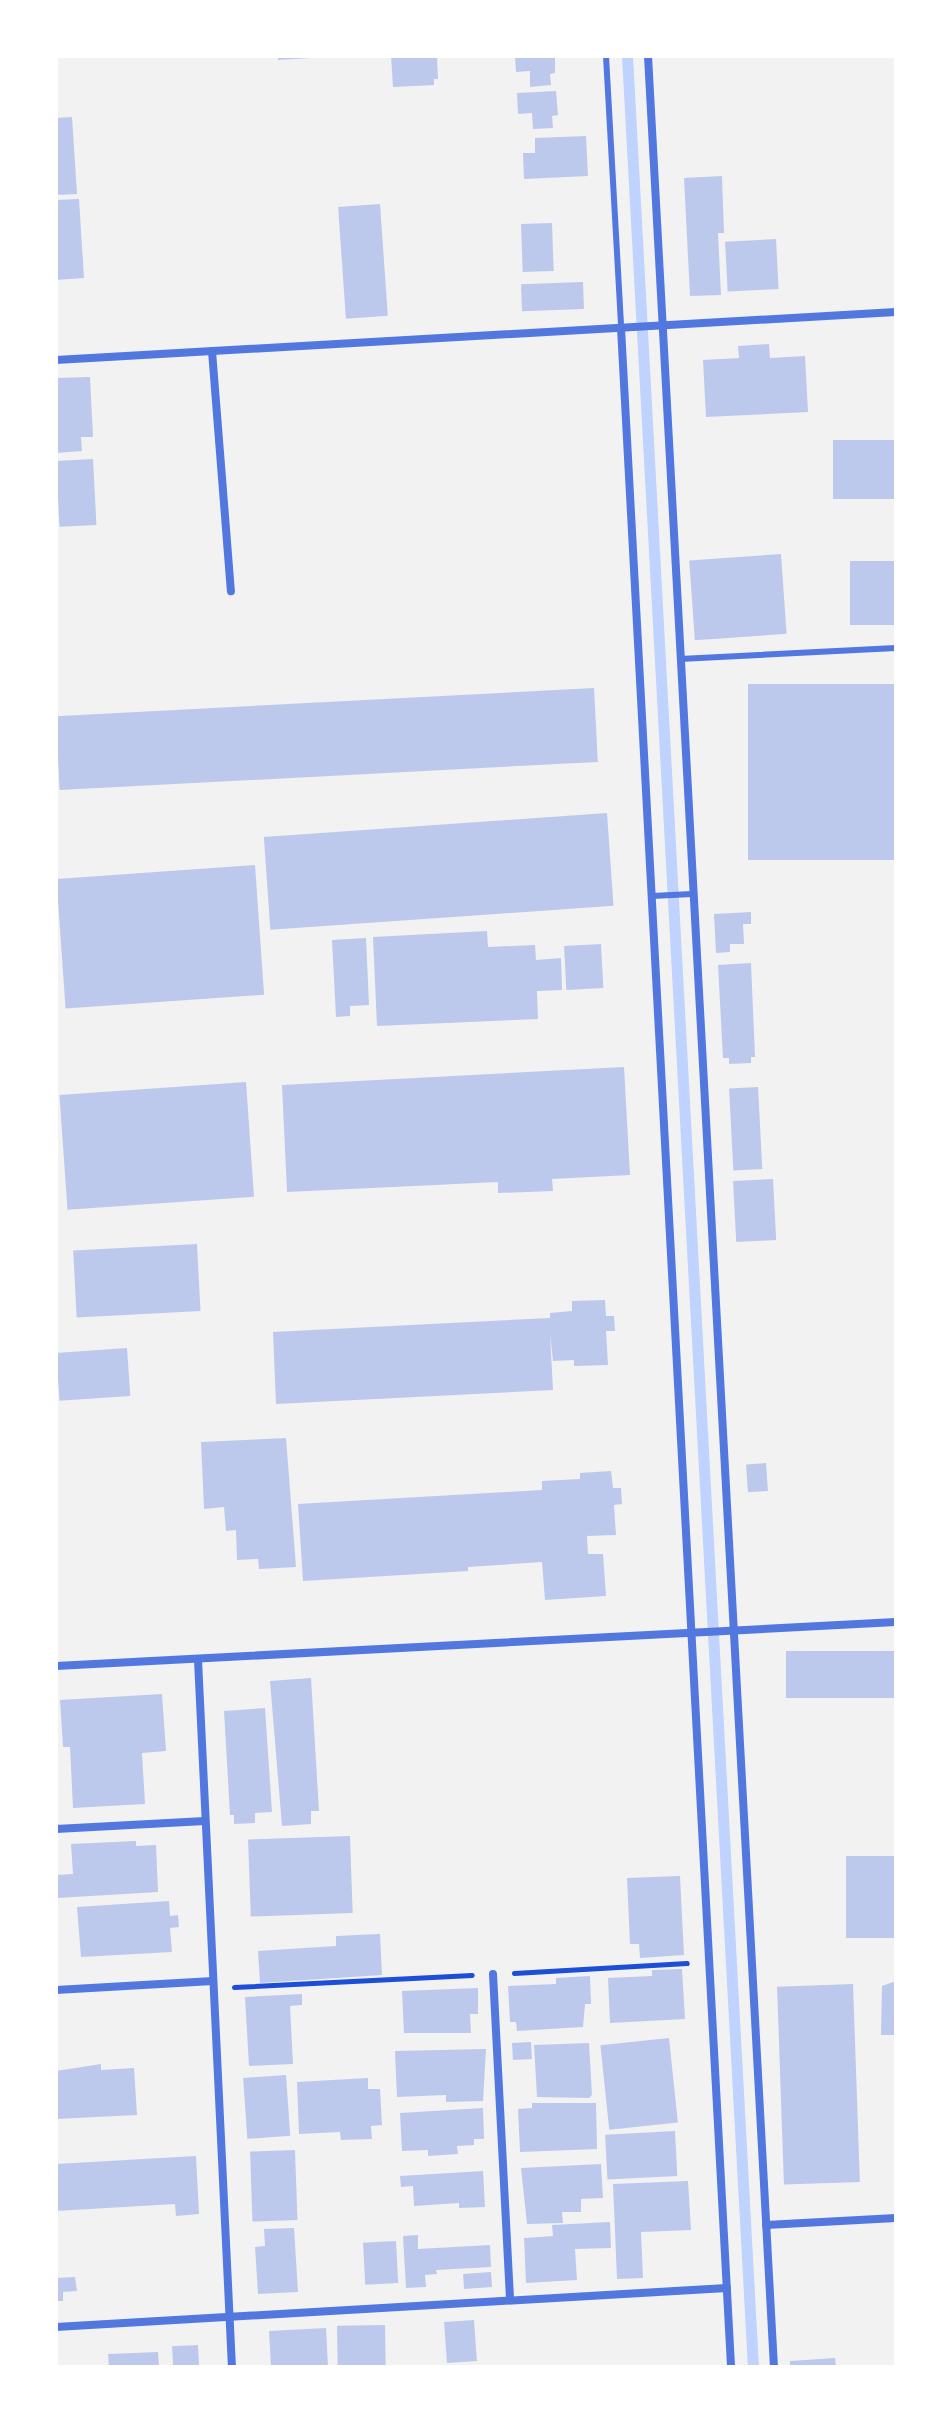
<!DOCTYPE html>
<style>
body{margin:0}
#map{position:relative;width:952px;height:2423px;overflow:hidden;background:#f2f2f2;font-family:"IBM Plex Sans",sans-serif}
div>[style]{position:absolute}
.stream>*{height:11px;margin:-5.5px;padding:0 5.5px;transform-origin:5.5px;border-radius:5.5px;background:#bfd3fe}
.building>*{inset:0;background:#bdc9ec;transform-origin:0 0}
.path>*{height:5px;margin:-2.5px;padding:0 2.5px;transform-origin:2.5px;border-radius:2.5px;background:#1d4ed8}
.service>*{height:6px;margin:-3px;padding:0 3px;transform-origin:3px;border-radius:3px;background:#5277de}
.minor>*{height:8px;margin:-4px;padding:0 4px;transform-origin:4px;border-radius:4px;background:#5277de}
span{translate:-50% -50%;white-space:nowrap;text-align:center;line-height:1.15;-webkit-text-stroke:8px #fff;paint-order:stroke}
.frame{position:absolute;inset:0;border:58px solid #fff;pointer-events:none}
</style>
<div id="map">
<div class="stream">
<i style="left:627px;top:56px;width:2314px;rotate:86.88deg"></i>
</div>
<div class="building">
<i style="clip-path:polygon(278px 56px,311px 56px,311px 58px,278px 60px)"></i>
<i style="clip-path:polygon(391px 56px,437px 56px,438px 79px,434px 79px,434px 85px,393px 87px)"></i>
<i style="clip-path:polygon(515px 56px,555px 56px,555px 73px,550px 74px,551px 85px,530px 87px,530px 71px,516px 72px)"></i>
<i style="clip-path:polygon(556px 91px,558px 115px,552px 116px,553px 128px,533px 129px,532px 113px,518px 114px,517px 93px)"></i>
<i style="clip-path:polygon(72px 117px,77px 194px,56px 195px,56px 118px)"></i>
<i style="clip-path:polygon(586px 136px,588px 176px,524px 179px,523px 153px,535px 153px,535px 138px)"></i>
<i style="clip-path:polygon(722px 176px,724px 233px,718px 233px,721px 295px,690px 296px,684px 178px)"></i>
<i style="clip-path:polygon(79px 199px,84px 278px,56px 280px,56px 200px)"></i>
<i style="left:380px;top:204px;width:112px;height:42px;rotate:86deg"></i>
<i style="left:552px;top:223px;width:48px;height:31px;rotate:88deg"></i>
<i style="left:776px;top:239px;width:50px;height:51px;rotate:87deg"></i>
<i style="left:583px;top:282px;width:27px;height:62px;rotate:88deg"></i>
<i style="clip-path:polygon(769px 344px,770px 358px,805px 356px,808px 412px,706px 417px,703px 360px,739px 358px,738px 346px)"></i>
<i style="clip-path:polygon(90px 377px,93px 437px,81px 437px,82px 451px,56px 453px,56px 378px)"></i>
<i style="left:896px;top:440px;width:59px;height:63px;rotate:90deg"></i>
<i style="left:93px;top:459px;width:66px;height:37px;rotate:87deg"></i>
<i style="left:781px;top:554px;width:80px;height:92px;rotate:86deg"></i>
<i style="left:896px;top:561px;width:64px;height:46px;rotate:90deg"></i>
<i style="left:896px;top:684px;width:176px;height:148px;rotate:90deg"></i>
<i style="left:594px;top:688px;width:74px;height:539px;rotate:87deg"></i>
<i style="left:607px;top:813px;width:93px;height:344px;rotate:86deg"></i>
<i style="left:255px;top:865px;width:130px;height:199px;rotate:86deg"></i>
<i style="clip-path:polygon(751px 912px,751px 924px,743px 924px,744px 944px,730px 944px,730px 952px,716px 953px,714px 914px)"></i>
<i style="clip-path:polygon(487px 931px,488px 947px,535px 945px,536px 960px,561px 958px,562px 990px,537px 991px,538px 1019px,377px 1026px,373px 937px)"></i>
<i style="clip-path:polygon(366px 938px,369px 1005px,350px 1006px,350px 1016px,336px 1017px,332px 940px)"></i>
<i style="left:601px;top:944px;width:44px;height:37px;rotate:87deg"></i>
<i style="clip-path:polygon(751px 963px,755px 1057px,751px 1057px,751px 1063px,729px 1064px,729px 1058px,723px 1058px,718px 965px)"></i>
<i style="clip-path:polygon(624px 1067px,630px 1175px,552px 1179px,553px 1191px,498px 1193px,498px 1182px,287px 1192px,282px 1085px)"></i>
<i style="left:246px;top:1082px;width:115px;height:187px;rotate:86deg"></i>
<i style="left:758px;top:1087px;width:82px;height:29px;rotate:87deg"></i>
<i style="left:773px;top:1179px;width:61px;height:40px;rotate:87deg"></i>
<i style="left:197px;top:1244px;width:67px;height:124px;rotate:87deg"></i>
<i style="clip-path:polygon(605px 1300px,606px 1316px,614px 1316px,615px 1331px,606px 1331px,608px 1365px,574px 1366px,574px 1360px,553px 1361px,550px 1334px,553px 1390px,276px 1404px,273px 1332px,550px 1318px,550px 1313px,572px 1311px,572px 1301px)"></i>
<i style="left:127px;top:1348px;width:48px;height:71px;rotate:86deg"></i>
<i style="clip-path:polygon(286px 1438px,296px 1567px,259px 1569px,258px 1559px,237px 1560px,236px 1530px,226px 1531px,224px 1507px,204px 1509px,201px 1442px)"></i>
<i style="left:766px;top:1463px;width:28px;height:20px;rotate:86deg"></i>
<i style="clip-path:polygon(611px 1471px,613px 1488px,621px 1488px,622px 1504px,614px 1505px,616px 1535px,587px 1536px,588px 1554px,603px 1554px,606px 1596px,545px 1600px,542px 1562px,468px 1567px,468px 1571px,303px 1581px,298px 1504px,542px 1490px,542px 1481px,580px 1479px,580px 1473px)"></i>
<i style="left:896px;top:1651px;width:47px;height:110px;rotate:90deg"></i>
<i style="clip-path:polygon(311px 1678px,319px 1811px,311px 1811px,311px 1824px,282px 1826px,270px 1681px)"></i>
<i style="clip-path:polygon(162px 1694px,166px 1751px,142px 1753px,145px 1804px,73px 1808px,70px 1747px,63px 1747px,60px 1700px)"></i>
<i style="clip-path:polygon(265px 1708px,272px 1812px,255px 1813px,255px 1823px,234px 1824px,234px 1815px,230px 1815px,224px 1711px)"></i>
<i style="left:350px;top:1836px;width:77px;height:102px;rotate:88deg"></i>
<i style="clip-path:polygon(136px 1841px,136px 1846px,156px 1845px,158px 1892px,57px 1898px,56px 1875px,73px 1874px,71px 1844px)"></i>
<i style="left:896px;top:1856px;width:82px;height:50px;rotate:90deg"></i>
<i style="clip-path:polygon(680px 1876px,684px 1955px,640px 1958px,639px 1944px,630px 1944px,627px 1878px)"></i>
<i style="clip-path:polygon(169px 1901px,170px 1916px,178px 1915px,179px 1927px,170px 1928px,172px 1952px,81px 1957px,77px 1907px)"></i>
<i style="clip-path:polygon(380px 1934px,382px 1975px,260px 1983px,258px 1951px,336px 1946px,336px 1936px)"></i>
<i style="clip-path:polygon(682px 1969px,685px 2019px,610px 2023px,608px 1978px,652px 1976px,652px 1970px)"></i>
<i style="clip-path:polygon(590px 1976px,591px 2004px,585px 2004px,583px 2027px,517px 2031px,516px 2022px,510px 2022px,508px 1986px,556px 1984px,556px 1978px)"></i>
<i style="clip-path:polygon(896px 1981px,896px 2035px,881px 2035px,882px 1986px)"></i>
<i style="left:853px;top:1984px;width:198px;height:76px;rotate:88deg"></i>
<i style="clip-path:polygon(478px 1988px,478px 2014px,470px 2014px,471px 2033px,404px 2033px,402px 1991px)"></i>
<i style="clip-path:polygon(302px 1994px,302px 2005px,290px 2006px,293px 2064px,249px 2066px,245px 1997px)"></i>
<i style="left:669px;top:2038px;width:85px;height:69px;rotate:84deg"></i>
<i style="left:531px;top:2042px;width:17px;height:19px;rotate:87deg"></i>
<i style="clip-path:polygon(589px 2043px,592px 2095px,589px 2098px,537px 2097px,534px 2045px)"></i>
<i style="clip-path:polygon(486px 2049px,483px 2101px,446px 2102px,446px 2095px,397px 2097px,395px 2051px)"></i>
<i style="clip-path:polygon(101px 2064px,101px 2070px,134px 2068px,137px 2115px,56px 2119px,56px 2071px)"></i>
<i style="left:286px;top:2075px;width:61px;height:43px;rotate:86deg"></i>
<i style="clip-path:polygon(368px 2078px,368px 2089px,380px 2089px,382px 2125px,371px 2126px,372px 2139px,341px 2140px,340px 2132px,299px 2134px,297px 2082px)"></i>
<i style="clip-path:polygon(532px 2103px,596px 2103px,597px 2149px,520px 2152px,518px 2109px,532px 2108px)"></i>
<i style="clip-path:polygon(483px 2108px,484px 2139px,474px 2139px,474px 2145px,457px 2146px,458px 2154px,428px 2156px,428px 2150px,402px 2151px,400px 2113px)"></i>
<i style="left:675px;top:2131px;width:45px;height:70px;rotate:87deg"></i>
<i style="left:295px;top:2150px;width:70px;height:45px;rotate:88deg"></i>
<i style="clip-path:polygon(196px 2156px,199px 2214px,176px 2216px,175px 2204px,56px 2211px,56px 2164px)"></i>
<i style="clip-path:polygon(601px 2164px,603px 2198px,581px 2199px,581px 2212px,562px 2212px,563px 2223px,527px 2224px,521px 2168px)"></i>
<i style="clip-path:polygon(483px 2171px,485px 2207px,459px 2208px,459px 2203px,414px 2206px,413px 2186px,401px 2187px,400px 2176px)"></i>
<i style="clip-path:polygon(688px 2181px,691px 2230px,641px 2232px,643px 2278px,617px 2279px,613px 2184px)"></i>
<i style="clip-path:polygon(610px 2222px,611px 2248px,575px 2249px,577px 2280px,526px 2283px,524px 2238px,553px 2236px,552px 2225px)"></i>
<i style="clip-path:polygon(294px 2228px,298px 2292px,258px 2294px,255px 2247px,265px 2246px,264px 2229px)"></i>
<i style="clip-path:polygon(418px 2235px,418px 2249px,490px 2245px,491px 2267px,436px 2270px,437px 2274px,425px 2275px,426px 2287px,406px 2288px,403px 2236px)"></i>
<i style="left:396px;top:2241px;width:42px;height:33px;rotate:87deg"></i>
<i style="left:491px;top:2272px;width:15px;height:28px;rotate:86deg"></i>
<i style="clip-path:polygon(75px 2277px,77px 2291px,63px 2292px,63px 2301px,56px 2301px,56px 2278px)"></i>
<i style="left:474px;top:2320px;width:41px;height:30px;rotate:86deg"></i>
<i style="left:385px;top:2325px;width:42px;height:48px;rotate:89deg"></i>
<i style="left:326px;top:2328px;width:39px;height:57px;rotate:87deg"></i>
<i style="left:198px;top:2345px;width:22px;height:26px;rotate:87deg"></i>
<i style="clip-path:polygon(158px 2352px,159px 2367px,109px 2367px,108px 2354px)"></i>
<i style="clip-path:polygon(835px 2358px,836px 2367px,790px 2367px,790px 2361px)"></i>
</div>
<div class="path">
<i style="left:514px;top:1973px;width:173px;rotate:-3.3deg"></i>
<i style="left:234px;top:1987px;width:238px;rotate:-2.9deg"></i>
</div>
<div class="service">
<i style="left:606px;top:56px;width:272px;rotate:86.8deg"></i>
<i style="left:680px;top:659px;width:216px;rotate:-2.9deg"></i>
<i style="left:652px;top:896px;width:40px;rotate:-2.9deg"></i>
</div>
<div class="minor">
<i style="left:648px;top:56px;width:2314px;rotate:86.88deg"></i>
<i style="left:621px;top:328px;width:2042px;rotate:86.91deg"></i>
<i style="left:212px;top:351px;width:241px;rotate:85.5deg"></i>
<i style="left:56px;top:360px;width:841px;rotate:-3.27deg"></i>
<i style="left:198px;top:1660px;width:708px;rotate:87.25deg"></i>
<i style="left:56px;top:1666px;width:841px;rotate:-3deg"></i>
<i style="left:56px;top:1829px;width:149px;rotate:-3.1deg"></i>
<i style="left:493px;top:1974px;width:325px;rotate:87deg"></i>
<i style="left:56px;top:1990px;width:157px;rotate:-3.3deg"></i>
<i style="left:766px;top:2225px;width:130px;rotate:-3.1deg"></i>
<i style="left:56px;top:2327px;width:672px;rotate:-3.33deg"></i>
</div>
<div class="frame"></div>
</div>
